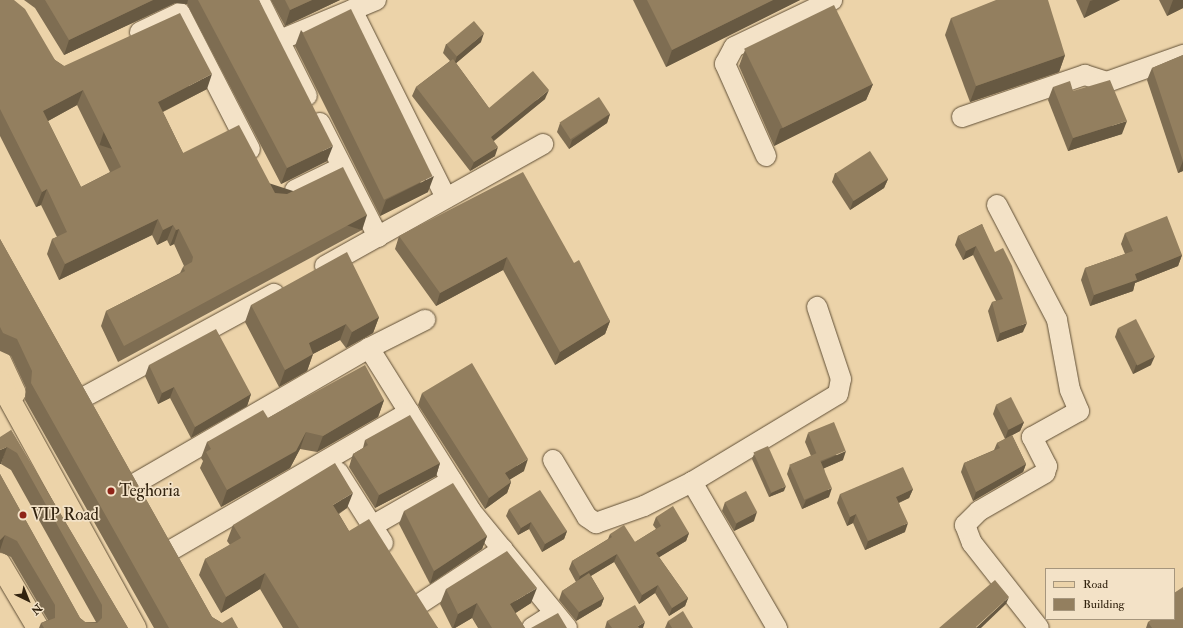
<!DOCTYPE html>
<style>
body{margin:0}
#map{position:relative;width:1183px;height:628px;overflow:hidden;background:#ecd3a9;font-family:"IM FELL Double Pica",serif}
div>[style]{position:absolute}
.roads{filter:drop-shadow(0 0 1px #604f36) drop-shadow(0 0 1px #604f36)}
.minor>*{height:20px;margin:-10px;padding:0 10px;transform-origin:10px;border-radius:10px;background:#f3e2c7}
.major>*{height:22px;margin:-11px;padding:0 11px;transform-origin:11px;border-radius:11px;background:#ecd3a9}
.wall>*{inset:0;background:#7e6d52}
.shaded-wall>*{inset:0;background:#675942;transform-origin:0 0}
.building>*{inset:0;background:#937f5f;transform-origin:0 0}
.dots>*{width:11px;height:11px;translate:-50% -50%;box-sizing:border-box;border:2px solid #f3e2c7;border-radius:50%}
span{translate:-50% -50%;white-space:nowrap;text-align:center;line-height:1.15;-webkit-text-stroke:3.5px #f3e2c7;paint-order:stroke}
.poi-label{font-size:17px;color:#32230f}
.left{translate:0 -50%;text-align:left}
.legend{position:absolute;left:1045px;top:568px;width:130px;height:52px;box-sizing:border-box;background:#f3e2c7;border:1px solid #a6967d;margin:0;padding:5px 7px;list-style:none;font-size:12px;color:#32230f}
.legend li{display:flex;align-items:center;gap:8px;height:20px}
.legend b{width:20px;border:1px solid #a6967d}
.north{position:absolute;left:8px;top:580px;width:40px;height:40px;-webkit-text-stroke:3px #f3e2c7;paint-order:stroke;rotate:137deg;font-size:11px;font-weight:700;line-height:16px;text-align:center;color:#32230f}
.north::after{content:'';display:block;margin:auto;width:14px;height:18px;background:#32230f;clip-path:polygon(50% 0,100% 100%,50% 72%,0 100%)}
</style>
<div id="map">
<div class="roads">
<div class="minor">
<i style="left:259px;top:0;width:107px;rotate:63.4deg"></i>
<i style="left:352px;top:10px;width:210px;rotate:63.4deg"></i>
<i style="left:140px;top:32px;width:44px;rotate:-25.4deg"></i>
<i style="left:180px;top:13px;width:153px;rotate:62.8deg"></i>
<i style="left:280px;top:40px;width:104px;rotate:-22.6deg"></i>
<i style="left:962px;top:117px;width:130px;rotate:-18.9deg"></i>
<i style="left:1085px;top:75px;width:23px;rotate:18deg"></i>
<i style="left:1107px;top:82px;width:81px;rotate:-19.6deg"></i>
<i style="left:320px;top:123px;width:128px;rotate:63deg"></i>
<i style="left:766px;top:156px;width:101px;rotate:-114deg"></i>
<i style="left:725px;top:64px;width:19px;rotate:-62deg"></i>
<i style="left:734px;top:47px;width:109px;rotate:-25.6deg"></i>
<i style="left:295px;top:190px;width:52px;rotate:-26.1deg"></i>
<i style="left:997px;top:205px;width:130px;rotate:62.4deg"></i>
<i style="left:1057px;top:320px;width:71px;rotate:79.5deg"></i>
<i style="left:1070px;top:390px;width:23px;rotate:67deg"></i>
<i style="left:1079px;top:411px;width:54px;rotate:151deg"></i>
<i style="left:1032px;top:437px;width:33px;rotate:63deg"></i>
<i style="left:1047px;top:466px;width:7px;rotate:106deg"></i>
<i style="left:1045px;top:473px;width:76px;rotate:150.1deg"></i>
<i style="left:979px;top:511px;width:20px;rotate:135deg"></i>
<i style="left:965px;top:525px;width:19px;rotate:69deg"></i>
<i style="left:972px;top:543px;width:108px;rotate:51.8deg"></i>
<i style="left:325px;top:266px;width:250px;rotate:-29.2deg"></i>
<i style="left:369px;top:348px;width:63px;rotate:-26.6deg"></i>
<i style="left:86px;top:396px;width:214px;rotate:-28.5deg"></i>
<i style="left:553px;top:460px;width:66px;rotate:59.2deg"></i>
<i style="left:587px;top:517px;width:11px;rotate:34deg"></i>
<i style="left:596px;top:523px;width:51px;rotate:-19.5deg"></i>
<i style="left:644px;top:506px;width:54px;rotate:-26.6deg"></i>
<i style="left:338px;top:472px;width:84px;rotate:57.6deg"></i>
<i style="left:136px;top:483px;width:269px;rotate:-30.1deg"></i>
<i style="left:369px;top:348px;width:75px;rotate:58deg"></i>
<i style="left:372px;top:526px;width:92px;rotate:-29.9deg"></i>
<i style="left:173px;top:549px;width:273px;rotate:-30.1deg"></i>
<i style="left:409px;top:412px;width:117px;rotate:57.9deg"></i>
<i style="left:471px;top:511px;width:151px;rotate:50.6deg"></i>
<i style="left:421px;top:603px;width:98px;rotate:-33.4deg"></i>
<i style="left:532px;top:628px;width:27px;rotate:-33deg"></i>
<i style="left:777px;top:628px;width:169px;rotate:-120.2deg"></i>
<i style="left:692px;top:482px;width:170px;rotate:-31.1deg"></i>
<i style="left:838px;top:394px;width:15px;rotate:-79deg"></i>
<i style="left:841px;top:379px;width:76px;rotate:-108.4deg"></i>
</div>
<div class="major">
<i style="left:0;top:361px;width:35px;rotate:65deg"></i>
<i style="left:0;top:382px;width:281px;rotate:61.2deg"></i>
<i style="left:0;top:564px;width:74px;rotate:59.3deg"></i>
</div>
</div>
<div class="wall">
<i style="clip-path:polygon(evenodd,0 0,55px 60px,64px 66px,207px 89px,163px 112px,183px 153px,362px 230px,118px 362px,101px 326px,106px 311px,180px 273px,183px 267px,184px 266px,174px 244px,170px 246px,167px 240px,157px 245px,152px 235px,59px 280px,47px 254px,52px 239px,57px 237px,41px 205px,36px 207px,0 136px,0 0,77px 105px,110px 172px,81px 187px,48px 121px,77px 105px)"></i>
<i style="clip-path:polygon(24px 0,259px 0,327px 161px,281px 184px,187px 4px,175px 3px,64px 55px,35px 8px)"></i>
<i style="clip-path:polygon(271px 0,340px 0,285px 26px)"></i>
<i style="clip-path:polygon(633px 0,800px 0,666px 67px)"></i>
<i style="clip-path:polygon(1076px 0,1120px 0,1084px 18px)"></i>
<i style="clip-path:polygon(1159px 0,1183px 0,1183px 8px,1167px 16px)"></i>
<i style="clip-path:polygon(951px 18px,1065px 55px,1059px 72px,970px 102px,945px 35px)"></i>
<i style="clip-path:polygon(301px 30px,428px 192px,380px 216px,295px 46px)"></i>
<i style="clip-path:polygon(481px 42px,456px 63px,489px 108px,545px 99px,494px 141px,495px 156px,470px 171px,412px 96px,416px 87px,450px 61px,443px 53px,446px 44px)"></i>
<i style="clip-path:polygon(745px 50px,873px 84px,866px 100px,774px 146px,739px 66px)"></i>
<i style="clip-path:polygon(1183px 55px,1183px 171px,1178px 173px,1147px 80px,1152px 68px)"></i>
<i style="clip-path:polygon(1053px 87px,1073px 91px,1122px 134px,1068px 151px,1048px 100px)"></i>
<i style="clip-path:polygon(610px 114px,607px 123px,569px 149px,557px 132px,560px 123px)"></i>
<i style="clip-path:polygon(835px 173px,888px 179px,884px 188px,850px 210px,832px 182px)"></i>
<i style="clip-path:polygon(982px 224px,1023px 332px,997px 342px,988px 311px,992px 302px,996px 301px,973px 255px,963px 260px,955px 245px,958px 236px)"></i>
<i style="clip-path:polygon(1125px 233px,1182px 255px,1178px 266px,1135px 283px,1133px 291px,1090px 306px,1081px 280px,1085px 268px,1125px 254px,1121px 244px)"></i>
<i style="clip-path:polygon(399px 236px,574px 263px,610px 321px,605px 334px,555px 365px,503px 270px,436px 306px,395px 249px)"></i>
<i style="clip-path:polygon(0 239px,212px 617px,222px 623px,238px 628px,154px 628px,25px 400px,26px 388px,11px 356px,0 351px)"></i>
<i style="clip-path:polygon(251px 305px,379px 317px,373px 333px,346px 348px,340px 340px,313px 354px,307px 371px,279px 387px,245px 322px)"></i>
<i style="clip-path:polygon(1118px 328px,1151px 365px,1133px 374px,1115px 337px)"></i>
<i style="clip-path:polygon(149px 365px,251px 394px,247px 406px,191px 438px,170px 398px,158px 404px,145px 376px)"></i>
<i style="clip-path:polygon(422px 393px,524px 471px,510px 479px,511px 482px,507px 493px,485px 509px,418px 405px)"></i>
<i style="clip-path:polygon(384px 400px,378px 417px,317px 452px,300px 449px,290px 468px,221px 507px,200px 468px,203px 461px,201px 458px,207px 442px,268px 418px)"></i>
<i style="clip-path:polygon(996px 405px,1024px 422px,1020px 431px,1012px 435px,1026px 464px,1023px 472px,973px 501px,961px 472px,964px 463px,994px 450px,997px 443px,1005px 439px,993px 414px)"></i>
<i style="clip-path:polygon(11px 430px,128px 628px,39px 628px,41px 623px,48px 620px,11px 557px,0 552px,0 474px,80px 618px,85px 622px,96px 622px,11px 470px,1px 464px)"></i>
<i style="clip-path:polygon(808px 433px,843px 460px,824px 468px,829px 497px,802px 509px,787px 474px,790px 465px,811px 456px,805px 442px)"></i>
<i style="clip-path:polygon(365px 440px,440px 463px,436px 476px,375px 508px,349px 467px,353px 454px,363px 448px)"></i>
<i style="clip-path:polygon(754px 454px,784px 491px,769px 497px,752px 459px)"></i>
<i style="clip-path:polygon(913px 489px,909px 498px,899px 503px,905px 532px,865px 550px,853px 523px,847px 526px,837px 503px,840px 494px)"></i>
<i style="clip-path:polygon(725px 502px,754px 521px,734px 531px,722px 511px)"></i>
<i style="clip-path:polygon(347px 508px,339px 514px,349px 531px,438px 628px,283px 628px,260px 589px,221px 613px,199px 575px,205px 559px,230px 545px,227px 541px,233px 525px)"></i>
<i style="clip-path:polygon(509px 509px,567px 531px,564px 539px,542px 552px,529px 529px,518px 535px,506px 516px)"></i>
<i style="clip-path:polygon(404px 511px,487px 536px,482px 549px,430px 584px,399px 524px)"></i>
<i style="clip-path:polygon(656px 517px,689px 533px,686px 541px,659px 557px,688px 598px,685px 606px,669px 616px,655px 593px,639px 604px,614px 562px,591px 576px,604px 598px,601px 606px,576px 621px,559px 600px,562px 591px,576px 582px,569px 569px,572px 561px,608px 539px,610px 534px,635px 542px,656px 529px,653px 525px)"></i>
<i style="clip-path:polygon(446px 589px,531px 603px,515px 613px,525px 628px,478px 628px,472px 618px,455px 628px,452px 628px,440px 604px)"></i>
<i style="clip-path:polygon(1174px 593px,1183px 628px,1146px 628px,1148px 622px,1174px 619px)"></i>
<i style="clip-path:polygon(607px 621px,643px 628px,605px 628px)"></i>
<i style="clip-path:polygon(668px 621px,693px 628px,665px 628px)"></i>
</div>
<div class="shaded-wall">
<i style="clip-path:polygon(153px 0,188px 0,187px 4px,175px 3px,64px 55px,69px 40px)"></i>
<i style="clip-path:polygon(312px 0,340px 0,285px 26px,290px 10px)"></i>
<i style="clip-path:polygon(773px 0,800px 0,666px 67px,672px 50px)"></i>
<i style="clip-path:polygon(1093px 0,1120px 0,1084px 18px,1090px 1px)"></i>
<i style="clip-path:polygon(1173px 0,1183px 0,1183px 8px,1167px 16px)"></i>
<i style="clip-path:polygon(484px 33px,481px 42px,454px 65px,457px 56px)"></i>
<i style="clip-path:polygon(1065px 55px,1059px 72px,970px 102px,976px 86px)"></i>
<i style="clip-path:polygon(212px 74px,207px 89px,152px 117px,158px 102px)"></i>
<i style="clip-path:polygon(873px 84px,866px 100px,774px 146px,780px 129px)"></i>
<i style="clip-path:polygon(83px 90px,77px 105px,37px 127px,43px 111px)"></i>
<i style="clip-path:polygon(549px 90px,545px 99px,487px 146px,491px 137px)"></i>
<i style="clip-path:polygon(610px 114px,607px 123px,569px 149px,572px 140px)"></i>
<i style="clip-path:polygon(1127px 121px,1122px 134px,1068px 151px,1073px 138px)"></i>
<i style="clip-path:polygon(333px 146px,327px 161px,281px 184px,287px 168px)"></i>
<i style="clip-path:polygon(498px 147px,495px 156px,470px 171px,474px 162px)"></i>
<i style="clip-path:polygon(1183px 160px,1183px 171px,1178px 173px,1183px 161px)"></i>
<i style="clip-path:polygon(434px 176px,428px 192px,380px 216px,386px 200px)"></i>
<i style="clip-path:polygon(888px 179px,884px 188px,850px 210px,853px 201px)"></i>
<i style="clip-path:polygon(47px 189px,41px 205px,36px 207px,42px 192px)"></i>
<i style="left:367px;top:215px;width:16px;height:276px;rotate:108deg"></i>
<i style="clip-path:polygon(158px 219px,152px 235px,59px 280px,65px 264px)"></i>
<i style="clip-path:polygon(173px 225px,167px 240px,157px 245px,163px 230px)"></i>
<i style="clip-path:polygon(179px 229px,174px 244px,170px 246px,176px 230px)"></i>
<i style="clip-path:polygon(976px 246px,973px 255px,963px 260px,966px 251px)"></i>
<i style="clip-path:polygon(1182px 255px,1178px 266px,1135px 283px,1133px 291px,1090px 306px,1094px 295px,1135px 274px)"></i>
<i style="clip-path:polygon(507px 257px,503px 270px,436px 306px,440px 293px)"></i>
<i style="clip-path:polygon(379px 317px,373px 333px,346px 348px,352px 332px)"></i>
<i style="clip-path:polygon(610px 321px,605px 334px,555px 365px,560px 352px)"></i>
<i style="clip-path:polygon(1027px 323px,1023px 332px,997px 342px,1000px 333px)"></i>
<i style="clip-path:polygon(346px 324px,340px 340px,303px 359px,309px 343px)"></i>
<i style="clip-path:polygon(313px 354px,307px 371px,279px 387px,285px 370px)"></i>
<i style="clip-path:polygon(1155px 356px,1151px 365px,1133px 374px,1136px 365px)"></i>
<i style="clip-path:polygon(174px 387px,170px 398px,158px 404px,162px 393px)"></i>
<i style="clip-path:polygon(251px 394px,247px 406px,191px 438px,195px 427px)"></i>
<i style="clip-path:polygon(384px 400px,378px 417px,317px 452px,323px 436px)"></i>
<i style="clip-path:polygon(1024px 422px,1020px 431px,1005px 439px,1008px 430px)"></i>
<i style="clip-path:polygon(306px 432px,300px 449px,290px 468px,221px 507px,227px 490px)"></i>
<i style="clip-path:polygon(7px 447px,1px 464px,0 464px,0 450px)"></i>
<i style="clip-path:polygon(846px 451px,843px 460px,818px 471px,821px 462px)"></i>
<i style="clip-path:polygon(528px 459px,524px 471px,501px 485px,505px 473px)"></i>
<i style="clip-path:polygon(440px 463px,436px 476px,375px 508px,379px 495px)"></i>
<i style="clip-path:polygon(1026px 464px,1023px 472px,973px 501px,976px 492px)"></i>
<i style="clip-path:polygon(511px 482px,507px 493px,485px 509px,489px 498px)"></i>
<i style="clip-path:polygon(786px 486px,784px 491px,769px 497px,771px 493px)"></i>
<i style="clip-path:polygon(832px 488px,829px 497px,802px 509px,806px 500px)"></i>
<i style="clip-path:polygon(913px 489px,909px 498px,893px 505px,896px 497px)"></i>
<i style="clip-path:polygon(353px 493px,347px 508px,327px 520px,333px 505px)"></i>
<i style="clip-path:polygon(757px 512px,754px 521px,734px 531px,737px 522px)"></i>
<i style="clip-path:polygon(856px 514px,853px 523px,847px 526px,850px 517px)"></i>
<i style="clip-path:polygon(531px 522px,529px 529px,518px 535px,521px 528px)"></i>
<i style="clip-path:polygon(908px 523px,905px 532px,865px 550px,868px 541px)"></i>
<i style="clip-path:polygon(567px 531px,564px 539px,542px 552px,545px 544px)"></i>
<i style="clip-path:polygon(689px 533px,686px 541px,653px 561px,656px 553px)"></i>
<i style="clip-path:polygon(5px 535px,0 550px,0 540px)"></i>
<i style="clip-path:polygon(487px 536px,482px 549px,430px 584px,434px 571px)"></i>
<i style="clip-path:polygon(617px 554px,614px 562px,577px 584px,580px 576px)"></i>
<i style="clip-path:polygon(265px 573px,260px 589px,221px 613px,226px 597px)"></i>
<i style="clip-path:polygon(658px 585px,655px 593px,639px 604px,642px 595px)"></i>
<i style="clip-path:polygon(537px 588px,531px 603px,505px 620px,510px 604px)"></i>
<i style="clip-path:polygon(1009px 597px,1006px 604px,981px 628px,976px 628px)"></i>
<i style="clip-path:polygon(604px 598px,601px 606px,576px 621px,579px 612px)"></i>
<i style="clip-path:polygon(688px 598px,685px 606px,669px 616px,672px 608px)"></i>
<i style="clip-path:polygon(477px 603px,472px 618px,455px 628px,453px 628px,458px 614px)"></i>
<i style="clip-path:polygon(645px 622px,643px 628px,637px 628px,638px 626px)"></i>
</div>
<div class="building">
<i style="clip-path:polygon(evenodd,0 0,14px 0,25px 9px,55px 60px,64px 66px,180px 13px,212px 74px,158px 102px,183px 153px,239px 125px,275px 193px,287px 194px,343px 167px,367px 215px,124px 346px,106px 311px,185px 271px,183px 267px,192px 262px,193px 257px,179px 229px,176px 230px,173px 225px,163px 230px,158px 219px,65px 264px,52px 239px,67px 232px,47px 189px,42px 192px,0 109px,0 0,83px 90px,121px 167px,81px 187px,43px 111px,83px 90px)"></i>
<i style="clip-path:polygon(45px 0,153px 0,69px 40px)"></i>
<i style="clip-path:polygon(198px 0,259px 0,333px 146px,287px 168px)"></i>
<i style="clip-path:polygon(285px 0,312px 0,290px 10px)"></i>
<i style="clip-path:polygon(647px 0,773px 0,672px 50px)"></i>
<i style="clip-path:polygon(996px 0,1048px 0,1065px 55px,976px 86px,951px 18px)"></i>
<i style="left:834px;top:5px;width:88px;height:100px;rotate:64deg"></i>
<i style="left:351px;top:9px;width:186px;height:54px;rotate:64deg"></i>
<i style="left:474px;top:21px;width:16px;height:36px;rotate:50deg"></i>
<i style="clip-path:polygon(1183px 55px,1183px 161px,1152px 68px)"></i>
<i style="clip-path:polygon(453px 59px,489px 108px,533px 71px,549px 90px,491px 137px,498px 147px,474px 162px,416px 87px)"></i>
<i style="clip-path:polygon(1110px 80px,1127px 121px,1073px 138px,1053px 87px,1070px 81px,1073px 91px)"></i>
<i style="left:599px;top:97px;width:20px;height:47px;rotate:57deg"></i>
<i style="left:870px;top:151px;width:33px;height:41px;rotate:57deg"></i>
<i style="clip-path:polygon(523px 172px,574px 263px,579px 260px,610px 321px,560px 352px,507px 257px,440px 293px,399px 236px)"></i>
<i style="clip-path:polygon(1167px 216px,1182px 255px,1135px 274px,1137px 280px,1094px 295px,1085px 268px,1133px 251px,1125px 233px)"></i>
<i style="clip-path:polygon(982px 224px,995px 252px,1003px 248px,1012px 266px,1027px 323px,1000px 333px,992px 302px,1003px 299px,976px 246px,966px 251px,958px 236px)"></i>
<i style="clip-path:polygon(0 239px,212px 617px,222px 623px,232px 617px,238px 628px,169px 628px,31px 383px,32px 371px,17px 339px,3px 333px,0 327px)"></i>
<i style="clip-path:polygon(347px 252px,379px 317px,352px 332px,346px 324px,309px 343px,313px 354px,285px 370px,251px 305px)"></i>
<i style="left:1136px;top:319px;width:42px;height:20px;rotate:63deg"></i>
<i style="clip-path:polygon(216px 329px,251px 394px,195px 427px,174px 387px,162px 393px,149px 365px)"></i>
<i style="clip-path:polygon(472px 363px,528px 459px,505px 473px,511px 482px,489px 498px,422px 393px)"></i>
<i style="clip-path:polygon(365px 365px,384px 400px,323px 436px,306px 432px,296px 451px,227px 490px,206px 452px,211px 449px,207px 442px,263px 410px,268px 418px)"></i>
<i style="left:1011px;top:397px;width:28px;height:17px;rotate:63deg"></i>
<i style="clip-path:polygon(410px 415px,440px 463px,379px 495px,353px 454px,368px 445px,365px 440px)"></i>
<i style="left:834px;top:422px;width:31px;height:28px;rotate:68deg"></i>
<i style="clip-path:polygon(11px 430px,128px 628px,44px 628px,41px 623px,55px 618px,55px 605px,17px 541px,5px 535px,0 540px,0 474px,80px 618px,85px 622px,97px 623px,102px 618px,102px 605px,17px 453px,7px 447px,0 450px,0 437px)"></i>
<i style="clip-path:polygon(1012px 435px,1026px 464px,976px 492px,964px 463px,1000px 448px,997px 443px)"></i>
<i style="left:768px;top:446px;width:44px;height:16px;rotate:66deg"></i>
<i style="left:817px;top:453px;width:38px;height:30px;rotate:67deg"></i>
<i style="clip-path:polygon(335px 463px,353px 493px,333px 505px,349px 531px,369px 519px,438px 628px,299px 628px,265px 573px,226px 597px,205px 559px,241px 538px,233px 525px)"></i>
<i style="clip-path:polygon(903px 467px,913px 489px,896px 497px,908px 523px,868px 541px,856px 514px,850px 517px,840px 494px)"></i>
<i style="clip-path:polygon(453px 483px,487px 536px,434px 571px,404px 511px)"></i>
<i style="clip-path:polygon(540px 490px,567px 531px,545px 544px,531px 522px,521px 528px,509px 509px)"></i>
<i style="left:746px;top:491px;width:24px;height:24px;rotate:62deg"></i>
<i style="clip-path:polygon(673px 506px,689px 533px,656px 553px,688px 598px,672px 608px,658px 585px,642px 595px,617px 554px,580px 576px,572px 561px,612px 537px,610px 534px,624px 525px,635px 542px,661px 526px,656px 517px)"></i>
<i style="clip-path:polygon(507px 551px,537px 588px,510px 604px,525px 628px,492px 628px,477px 603px,458px 614px,446px 589px)"></i>
<i style="clip-path:polygon(589px 573px,604px 598px,579px 612px,562px 591px)"></i>
<i style="clip-path:polygon(995px 580px,1009px 597px,976px 627px,977px 628px,939px 628px)"></i>
<i style="clip-path:polygon(1183px 587px,1183px 628px,1152px 628px,1148px 622px,1152px 619px,1174px 619px,1174px 605px,1175px 604px,1174px 602px,1174px 593px)"></i>
<i style="clip-path:polygon(635px 605px,645px 622px,638px 626px,639px 628px,612px 628px,607px 621px)"></i>
<i style="clip-path:polygon(683px 611px,693px 628px,672px 628px,668px 621px)"></i>
<i style="clip-path:polygon(558px 613px,567px 628px,531px 628px)"></i>
</div>
<div class="dots">
<i style="left:111px;top:491px;background:#8f2418"></i>
<i style="left:23px;top:515px;background:#8f2418"></i>
</div>
<div class="poi-label">
<span class="left" style="left:119px;top:491px">Teghoria</span>
<span class="left" style="left:31px;top:515px">VIP Road</span>
</div>
<ul class="legend">
<li><b style="height:5px;background:#ecd3a9"></b>Road</li>
<li><b style="height:11px;background:#937f5f"></b>Building</li>
</ul>
<div class="north">N</div>
</div>
